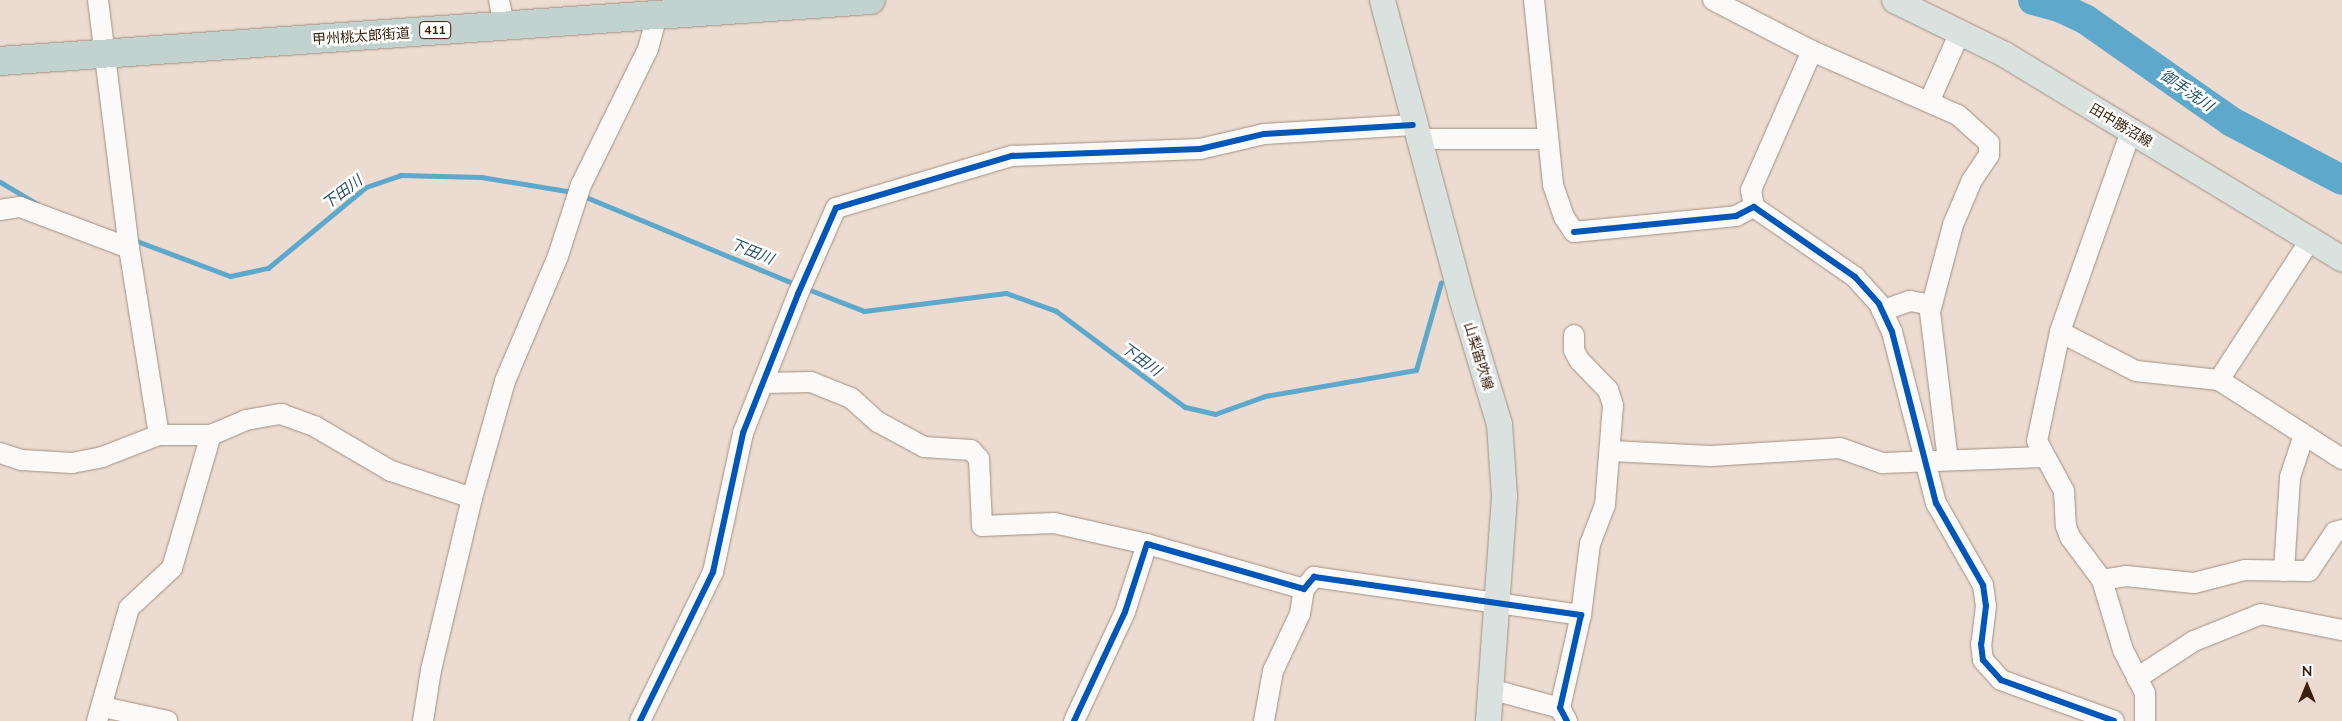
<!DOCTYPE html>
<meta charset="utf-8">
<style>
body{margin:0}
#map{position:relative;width:2342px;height:721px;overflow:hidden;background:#ebdbd1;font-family:Mulish,"Noto Sans JP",sans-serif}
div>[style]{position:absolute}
.stream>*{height:5px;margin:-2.5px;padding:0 2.5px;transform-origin:2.5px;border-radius:2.5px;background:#5ea8cb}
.river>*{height:30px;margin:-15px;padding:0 15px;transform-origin:15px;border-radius:15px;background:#5ea8cb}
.roads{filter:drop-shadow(0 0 1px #a39082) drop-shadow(0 0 1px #a39082)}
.minor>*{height:20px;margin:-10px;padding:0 10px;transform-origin:10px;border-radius:10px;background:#fcfaf8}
.major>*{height:25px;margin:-12.5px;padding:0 12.5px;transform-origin:12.5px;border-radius:12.5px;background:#d9e2df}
.highway>*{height:28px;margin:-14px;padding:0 14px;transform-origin:14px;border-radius:14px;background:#c2d2ce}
.cycleway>*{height:6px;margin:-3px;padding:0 3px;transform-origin:3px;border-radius:3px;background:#0057b8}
span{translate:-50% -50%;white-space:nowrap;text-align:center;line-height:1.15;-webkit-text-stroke:5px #fff;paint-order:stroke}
.shield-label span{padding:1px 4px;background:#fff;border:1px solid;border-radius:4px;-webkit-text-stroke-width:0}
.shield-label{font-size:12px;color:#3b210d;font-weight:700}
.street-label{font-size:14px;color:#3b210d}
.water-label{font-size:15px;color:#27526a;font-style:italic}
.north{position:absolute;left:2282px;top:661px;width:50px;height:50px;-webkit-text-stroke:4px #fff;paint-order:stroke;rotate:0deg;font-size:14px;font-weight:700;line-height:20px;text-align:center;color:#3b210d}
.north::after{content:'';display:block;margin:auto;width:18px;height:22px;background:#3b210d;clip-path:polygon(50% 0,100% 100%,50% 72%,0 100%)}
</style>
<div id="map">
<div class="stream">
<i style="left:0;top:182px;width:43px;rotate:30.7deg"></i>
<i style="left:581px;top:195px;width:234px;rotate:22.6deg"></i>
<i style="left:134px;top:240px;width:103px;rotate:20.6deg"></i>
<i style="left:230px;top:276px;width:39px;rotate:-12deg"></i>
<i style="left:268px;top:268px;width:127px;rotate:-39.6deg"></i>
<i style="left:366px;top:187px;width:36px;rotate:-19deg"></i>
<i style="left:400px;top:175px;width:81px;rotate:1.4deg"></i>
<i style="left:481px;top:177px;width:93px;rotate:9.3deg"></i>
<i style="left:805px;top:288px;width:63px;rotate:21.3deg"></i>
<i style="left:864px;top:311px;width:143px;rotate:-7.2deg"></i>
<i style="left:1006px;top:293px;width:53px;rotate:19.8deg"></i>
<i style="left:1056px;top:311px;width:161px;rotate:36.7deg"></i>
<i style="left:1185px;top:407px;width:31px;rotate:13deg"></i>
<i style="left:1215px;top:414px;width:53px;rotate:-19.8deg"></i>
<i style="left:1265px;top:396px;width:153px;rotate:-9.8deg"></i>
<i style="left:1416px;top:370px;width:91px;rotate:-74.1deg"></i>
</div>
<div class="river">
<i style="left:2033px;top:0;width:27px;rotate:15deg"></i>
<i style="left:2059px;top:7px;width:29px;rotate:25deg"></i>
<i style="left:2085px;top:19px;width:179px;rotate:35deg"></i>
<i style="left:2232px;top:122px;width:124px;rotate:27.8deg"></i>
</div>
<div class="roads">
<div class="minor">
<i style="left:98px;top:0;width:250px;rotate:82.9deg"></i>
<i style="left:129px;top:248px;width:189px;rotate:80.9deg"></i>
<i style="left:499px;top:0;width:25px;rotate:79deg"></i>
<i style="left:1534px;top:0;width:186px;rotate:84.1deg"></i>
<i style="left:1553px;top:185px;width:34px;rotate:71deg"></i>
<i style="left:1564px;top:217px;width:18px;rotate:56deg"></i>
<i style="left:1574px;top:232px;width:163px;rotate:-5.6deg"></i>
<i style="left:1736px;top:216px;width:20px;rotate:-27deg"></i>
<i style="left:1754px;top:207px;width:123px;rotate:34.7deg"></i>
<i style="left:1855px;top:277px;width:36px;rotate:48deg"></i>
<i style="left:1879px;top:304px;width:31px;rotate:65deg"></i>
<i style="left:1892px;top:332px;width:177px;rotate:75.6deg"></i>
<i style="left:1936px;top:503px;width:95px;rotate:60.2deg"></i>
<i style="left:1983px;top:585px;width:21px;rotate:82deg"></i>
<i style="left:1986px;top:606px;width:38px;rotate:97deg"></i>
<i style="left:1981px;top:644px;width:16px;rotate:83deg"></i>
<i style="left:1983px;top:660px;width:27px;rotate:48deg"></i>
<i style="left:2001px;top:680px;width:120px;rotate:19.9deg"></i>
<i style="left:1713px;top:0;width:111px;rotate:27.3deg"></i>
<i style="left:1812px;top:51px;width:159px;rotate:23.7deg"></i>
<i style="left:1958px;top:115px;width:42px;rotate:42.1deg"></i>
<i style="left:1989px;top:143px;width:12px;rotate:90deg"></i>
<i style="left:1989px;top:155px;width:30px;rotate:124deg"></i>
<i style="left:1972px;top:180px;width:49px;rotate:112.9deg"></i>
<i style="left:1953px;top:225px;width:90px;rotate:104.8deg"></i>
<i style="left:1930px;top:312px;width:149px;rotate:83.1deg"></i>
<i style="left:1929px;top:102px;width:77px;rotate:-66.1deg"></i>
<i style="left:2131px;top:131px;width:213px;rotate:109.5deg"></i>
<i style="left:2060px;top:332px;width:111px;rotate:101.9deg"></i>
<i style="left:2037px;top:441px;width:57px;rotate:61.6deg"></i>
<i style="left:2064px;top:491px;width:35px;rotate:87deg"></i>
<i style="left:2066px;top:526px;width:12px;rotate:70deg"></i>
<i style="left:2070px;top:537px;width:54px;rotate:53.3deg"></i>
<i style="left:2102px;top:580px;width:73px;rotate:73.3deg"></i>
<i style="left:2123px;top:650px;width:48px;rotate:62.9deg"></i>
<i style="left:2145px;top:693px;width:28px;rotate:90deg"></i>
<i style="left:1417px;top:139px;width:131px"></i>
<i style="left:1754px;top:207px;width:17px;rotate:-100deg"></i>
<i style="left:1751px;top:190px;width:152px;rotate:-66.3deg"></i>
<i style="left:0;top:210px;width:20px;rotate:-9deg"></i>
<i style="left:20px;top:207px;width:116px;rotate:20.6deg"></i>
<i style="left:1882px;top:311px;width:30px;rotate:-20deg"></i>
<i style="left:1910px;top:301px;width:22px;rotate:10deg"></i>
<i style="left:2060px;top:332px;width:85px;rotate:27.2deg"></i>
<i style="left:2136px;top:371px;width:83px;rotate:6.2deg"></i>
<i style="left:2219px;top:380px;width:146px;rotate:32.7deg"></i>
<i style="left:2219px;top:380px;width:165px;rotate:-56.9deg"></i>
<i style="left:763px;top:383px;width:48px;rotate:-1.2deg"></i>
<i style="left:811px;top:382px;width:43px;rotate:21.8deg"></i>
<i style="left:851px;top:398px;width:36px;rotate:42deg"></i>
<i style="left:878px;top:422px;width:52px;rotate:28.5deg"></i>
<i style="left:924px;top:447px;width:47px;rotate:3.7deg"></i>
<i style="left:971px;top:450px;width:12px;rotate:48deg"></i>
<i style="left:979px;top:459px;width:67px;rotate:87.4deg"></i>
<i style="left:982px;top:526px;width:72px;rotate:-2.4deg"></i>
<i style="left:1054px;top:523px;width:95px;rotate:12.7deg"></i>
<i style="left:1611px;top:451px;width:100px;rotate:2.9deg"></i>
<i style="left:1711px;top:456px;width:129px;rotate:-3.5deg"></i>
<i style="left:1840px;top:448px;width:45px;rotate:19.7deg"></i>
<i style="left:1882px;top:463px;width:161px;rotate:-2.1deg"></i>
<i style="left:0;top:453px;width:22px;rotate:18deg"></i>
<i style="left:21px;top:460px;width:51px;rotate:3.4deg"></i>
<i style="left:72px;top:463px;width:31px;rotate:-11deg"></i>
<i style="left:102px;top:457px;width:61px;rotate:-21.1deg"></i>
<i style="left:159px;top:435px;width:52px"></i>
<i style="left:211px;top:435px;width:38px;rotate:-23deg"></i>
<i style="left:246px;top:420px;width:36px;rotate:-10deg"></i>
<i style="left:281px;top:414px;width:37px;rotate:20deg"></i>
<i style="left:316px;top:427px;width:87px;rotate:30.4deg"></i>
<i style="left:391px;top:471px;width:85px;rotate:18.4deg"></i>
<i style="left:2284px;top:571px;width:94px;rotate:-86.3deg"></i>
<i style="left:2290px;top:477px;width:44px;rotate:-71.6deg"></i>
<i style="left:2102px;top:580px;width:24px;rotate:-9deg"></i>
<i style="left:2126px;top:576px;width:68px;rotate:5.9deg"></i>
<i style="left:2194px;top:583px;width:53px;rotate:-14.3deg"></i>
<i style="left:2245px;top:570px;width:64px;rotate:0.9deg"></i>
<i style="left:2309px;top:571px;width:47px;rotate:-56.3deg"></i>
<i style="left:2335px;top:532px;width:7px;rotate:-16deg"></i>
<i style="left:2137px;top:678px;width:68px;rotate:-33deg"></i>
<i style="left:2194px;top:641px;width:72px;rotate:-21.9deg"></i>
<i style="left:2261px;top:614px;width:83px;rotate:11.2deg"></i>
<i style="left:1490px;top:689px;width:73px;rotate:15.2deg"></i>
<i style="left:103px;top:707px;width:66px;rotate:12.2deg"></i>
<i style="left:97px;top:721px;width:117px;rotate:-74.2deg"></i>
<i style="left:129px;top:608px;width:59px;rotate:-42.9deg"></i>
<i style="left:172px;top:568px;width:139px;rotate:-73.7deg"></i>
<i style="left:423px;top:721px;width:52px;rotate:-81.1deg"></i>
<i style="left:431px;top:670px;width:177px;rotate:-76.6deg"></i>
<i style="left:472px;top:498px;width:122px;rotate:-74.2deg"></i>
<i style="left:505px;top:381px;width:136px;rotate:-67deg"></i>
<i style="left:558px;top:256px;width:75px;rotate:-72.1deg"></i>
<i style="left:581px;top:185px;width:152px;rotate:-63.8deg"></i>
<i style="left:648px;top:49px;width:35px;rotate:-75deg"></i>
<i style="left:640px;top:721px;width:166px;rotate:-63.9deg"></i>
<i style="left:713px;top:572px;width:142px;rotate:-77.8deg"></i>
<i style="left:743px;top:433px;width:149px;rotate:-68.4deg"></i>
<i style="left:798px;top:294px;width:94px;rotate:-66.2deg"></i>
<i style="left:836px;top:208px;width:184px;rotate:-16.5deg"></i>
<i style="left:1012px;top:156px;width:188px;rotate:-2.1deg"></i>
<i style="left:1200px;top:149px;width:66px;rotate:-13.2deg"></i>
<i style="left:1264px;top:134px;width:149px;rotate:-3.5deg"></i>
<i style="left:1074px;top:721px;width:120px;rotate:-64.9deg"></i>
<i style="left:1125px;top:612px;width:71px;rotate:-72.1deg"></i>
<i style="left:1147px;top:544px;width:163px;rotate:16deg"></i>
<i style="left:1304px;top:589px;width:16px;rotate:-50deg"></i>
<i style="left:1314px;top:577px;width:270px;rotate:8.1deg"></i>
<i style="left:1264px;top:721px;width:51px;rotate:-79.8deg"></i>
<i style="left:1273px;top:671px;width:63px;rotate:-64.7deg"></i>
<i style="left:1300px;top:614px;width:25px;rotate:-81deg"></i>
<i style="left:1567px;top:721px;width:15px;rotate:-118deg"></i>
<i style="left:1560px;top:708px;width:95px;rotate:-77.3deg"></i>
<i style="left:1581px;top:615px;width:72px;rotate:-82.8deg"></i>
<i style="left:1590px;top:544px;width:42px;rotate:-69deg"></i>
<i style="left:1605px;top:505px;width:100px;rotate:-85.4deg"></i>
<i style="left:1613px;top:405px;width:16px;rotate:-108deg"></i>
<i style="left:1608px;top:390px;width:42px;rotate:-134deg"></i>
<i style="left:1579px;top:360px;width:11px;rotate:-117deg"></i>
<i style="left:1574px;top:350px;width:15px;rotate:-90deg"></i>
</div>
<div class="major">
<i style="left:1382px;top:0;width:304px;rotate:75.1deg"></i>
<i style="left:1460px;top:294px;width:136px;rotate:73.3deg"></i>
<i style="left:1499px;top:424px;width:72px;rotate:86deg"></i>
<i style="left:1504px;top:496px;width:226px;rotate:94.1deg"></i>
<i style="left:1894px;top:0;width:123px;rotate:26.1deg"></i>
<i style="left:2004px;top:54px;width:395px;rotate:31.2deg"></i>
</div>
<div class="highway">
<i style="left:0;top:61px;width:873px;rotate:-4.01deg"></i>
</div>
</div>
<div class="cycleway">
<i style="left:1574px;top:232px;width:163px;rotate:-5.6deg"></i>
<i style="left:1736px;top:216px;width:20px;rotate:-27deg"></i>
<i style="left:1754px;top:207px;width:123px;rotate:34.7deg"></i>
<i style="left:1855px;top:277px;width:36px;rotate:48deg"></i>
<i style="left:1879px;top:304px;width:31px;rotate:65deg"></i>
<i style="left:1892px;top:332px;width:177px;rotate:75.6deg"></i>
<i style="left:1936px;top:503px;width:95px;rotate:60.2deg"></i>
<i style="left:1983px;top:585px;width:21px;rotate:82deg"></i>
<i style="left:1986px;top:606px;width:38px;rotate:97deg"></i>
<i style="left:1981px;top:644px;width:16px;rotate:83deg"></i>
<i style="left:1983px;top:660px;width:27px;rotate:48deg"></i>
<i style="left:2001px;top:680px;width:120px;rotate:19.9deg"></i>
<i style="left:640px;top:721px;width:166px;rotate:-63.9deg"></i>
<i style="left:713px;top:572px;width:142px;rotate:-77.8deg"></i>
<i style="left:743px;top:433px;width:149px;rotate:-68.4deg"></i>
<i style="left:798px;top:294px;width:94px;rotate:-66.2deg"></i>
<i style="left:836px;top:208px;width:184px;rotate:-16.5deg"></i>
<i style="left:1012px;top:156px;width:188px;rotate:-2.1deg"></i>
<i style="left:1200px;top:149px;width:66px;rotate:-13.2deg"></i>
<i style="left:1264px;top:134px;width:149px;rotate:-3.5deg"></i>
<i style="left:1074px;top:721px;width:120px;rotate:-64.9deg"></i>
<i style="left:1125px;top:612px;width:71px;rotate:-72.1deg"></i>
<i style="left:1147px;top:544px;width:163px;rotate:16deg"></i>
<i style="left:1304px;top:589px;width:16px;rotate:-50deg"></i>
<i style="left:1314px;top:577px;width:270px;rotate:8.1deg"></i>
<i style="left:1581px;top:615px;width:95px;rotate:102.7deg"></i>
<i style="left:1560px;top:708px;width:15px;rotate:62deg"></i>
</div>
<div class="shield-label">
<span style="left:435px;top:30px">411</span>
</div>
<div class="street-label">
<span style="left:361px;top:36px;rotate:-4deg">甲州桃太郎街道</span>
<span style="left:2121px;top:125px;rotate:31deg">田中勝沼線</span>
<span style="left:1479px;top:356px;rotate:73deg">山梨笛吹線</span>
</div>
<div class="water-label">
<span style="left:2187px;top:90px;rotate:35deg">御手洗川</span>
<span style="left:342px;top:192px;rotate:-37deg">下田川</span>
<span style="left:752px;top:251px;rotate:22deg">下田川</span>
<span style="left:1141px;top:359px;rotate:36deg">下田川</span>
</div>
<div class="north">N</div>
</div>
